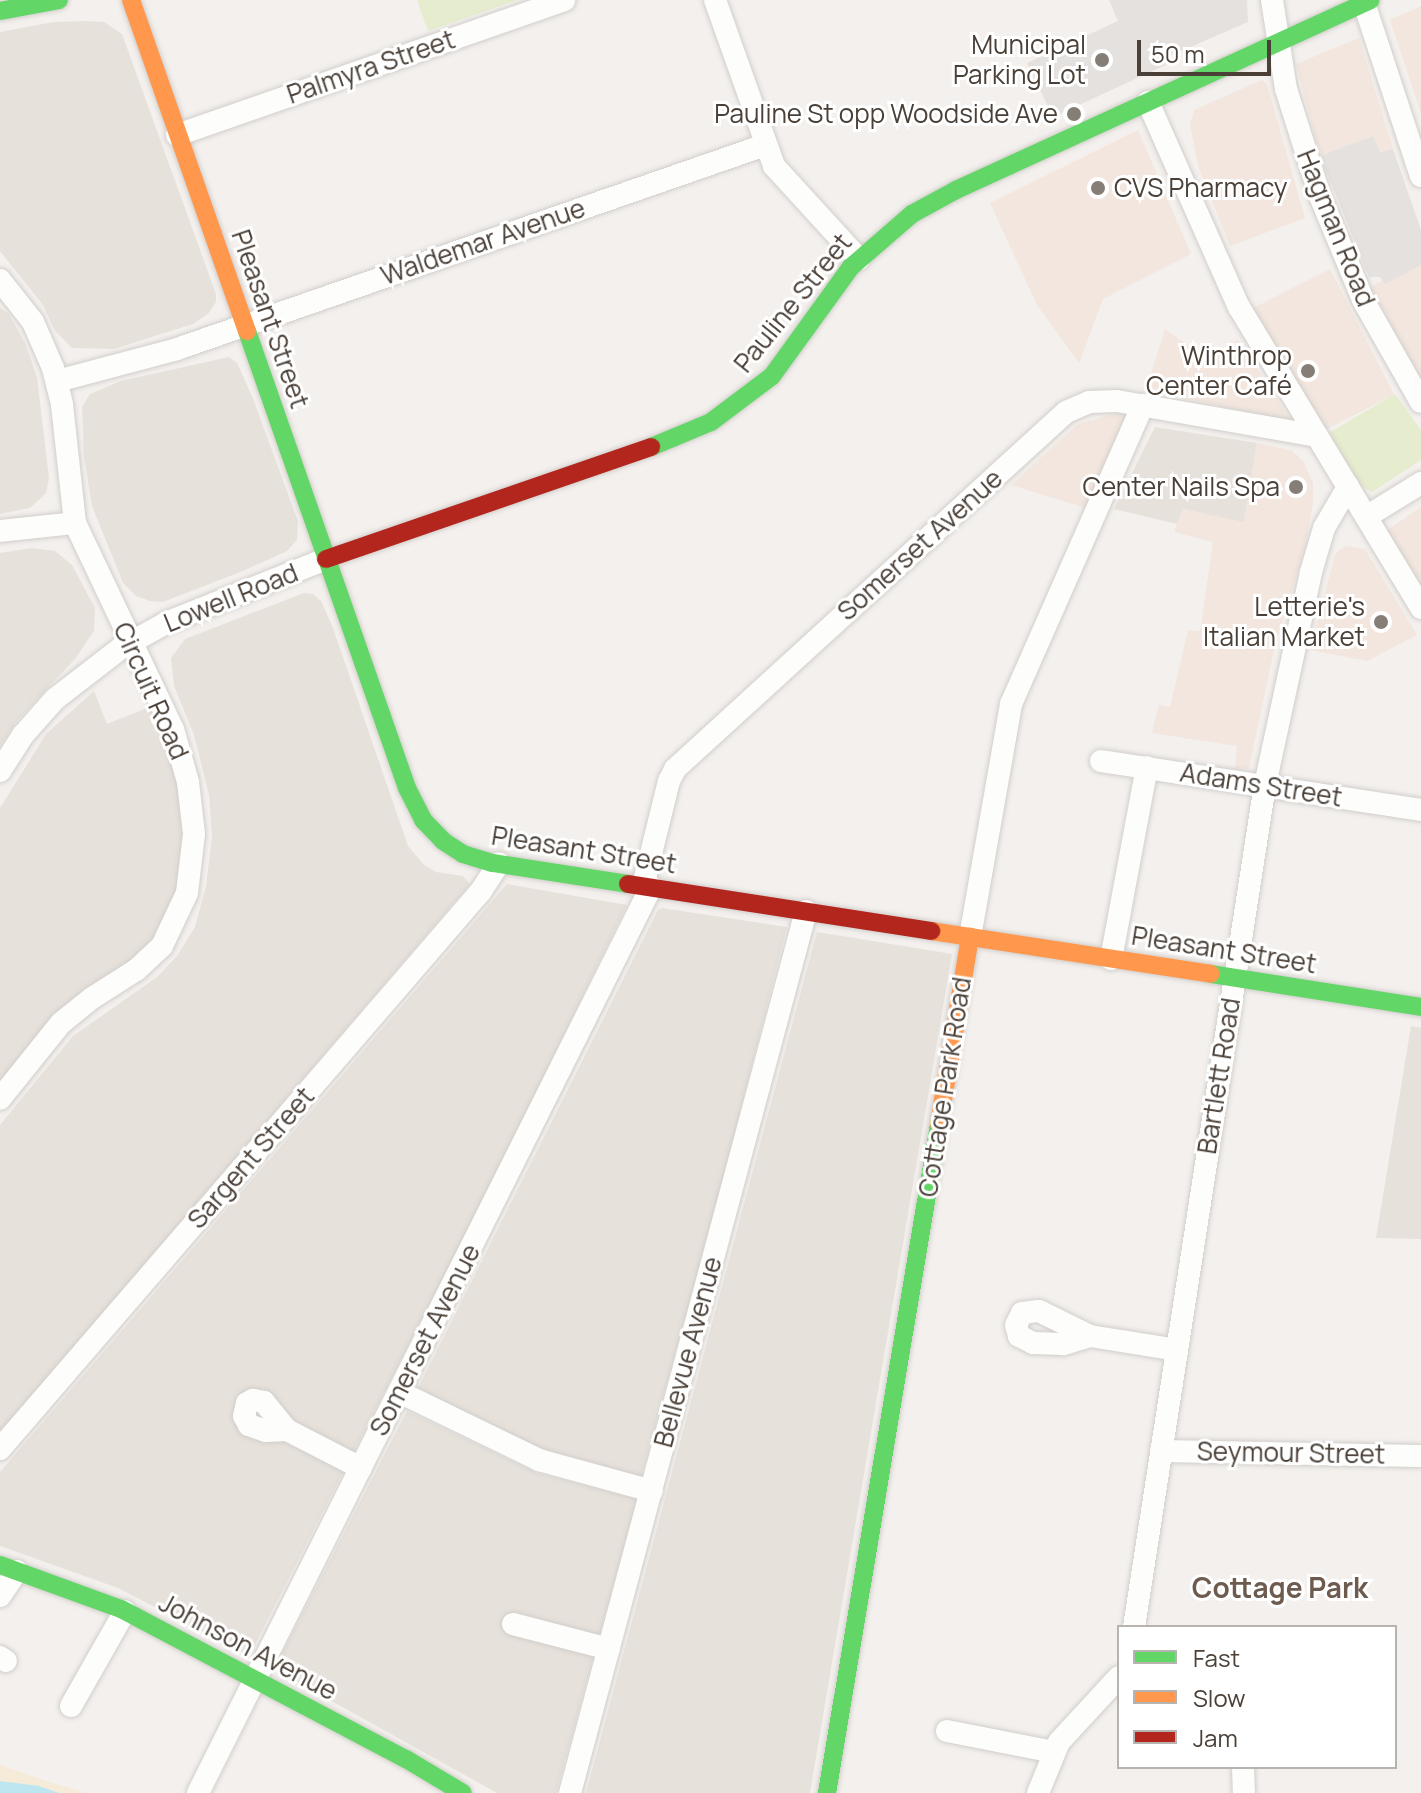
<!DOCTYPE html>
<meta charset="utf-8">
<style>
body{margin:0}
#map{position:relative;width:1421px;height:1793px;overflow:hidden;background:#f3f0ed;font-family:Manrope,sans-serif}
div>[style]{position:absolute}
.residential>*{inset:0;background:#e7e1db}
.commercial>*{inset:0;background:#f2e6de;transform-origin:0 0}
.green>*{inset:0;background:#e6ecce}
.sand>*{inset:0;background:#f6ead9}
.parking>*{inset:0;background:#e5e1de}
.water>*{inset:0;background:#bee6f0}
.roads{filter:drop-shadow(0 0 2px #d1cecb) drop-shadow(0 0 2px #d1cecb)}
.street>*{height:22px;margin:-11px;padding:0 11px;transform-origin:11px;border-radius:11px;background:#fdfdfc}
.fast>*{height:18px;margin:-9px;padding:0 9px;transform-origin:9px;border-radius:9px;background:#63d668}
.slow>*{height:18px;margin:-9px;padding:0 9px;transform-origin:9px;border-radius:9px;background:#ff974d}
.jam>*{height:18px;margin:-9px;padding:0 9px;transform-origin:9px;border-radius:9px;background:#b3261e}
.dots>*{width:22px;height:22px;translate:-50% -50%;box-sizing:border-box;border:4px solid #fff;border-radius:50%}
span{translate:-50% -50%;white-space:nowrap;text-align:center;line-height:1.15;-webkit-text-stroke:6px #fff;paint-order:stroke}
.poi-label{font-size:26px;color:#4a4038}
.right{translate:-100% -50%;text-align:right}
.left{translate:0 -50%;text-align:left}
.street-label{font-size:26px;color:#4a4038}
.neighbourhood-label{font-size:28px;color:#6d5b4f;font-weight:700}
.legend{position:absolute;left:1117px;top:1625px;width:280px;height:144px;box-sizing:border-box;background:#fff;border:2px solid #b7b3af;margin:0;padding:10px 14px;list-style:none;font-size:24px;color:#4a4038}
.legend li{display:flex;align-items:center;gap:16px;height:40px}
.legend b{width:40px;border:2px solid #b7b3af}
.scale{position:absolute;left:1137px;top:40px;width:134px;height:36px;box-sizing:border-box;border:4px solid #4a4038;border-top:0;padding-left:10px;font-size:24px;line-height:28px;white-space:nowrap;color:#4a4038;-webkit-text-stroke:6px #fff;paint-order:stroke}
</style>
<div id="map">
<div class="residential">
<i style="clip-path:polygon(84px 21px,104px 22px,122px 34px,216px 294px,216px 302px,209px 313px,193px 324px,114px 349px,72px 348px,55px 331px,43px 305px,0 251px,0 32px,54px 22px)"></i>
<i style="clip-path:polygon(0 308px,9px 314px,25px 343px,37px 377px,49px 478px,46px 493px,30px 508px,0 514px)"></i>
<i style="clip-path:polygon(229px 357px,237px 363px,252px 396px,298px 521px,297px 540px,287px 551px,243px 571px,163px 602px,150px 601px,136px 596px,123px 583px,92px 506px,84px 457px,82px 407px,90px 394px,121px 381px)"></i>
<i style="clip-path:polygon(1155px 427px,1257px 443px,1244px 523px,1183px 509px,1177px 524px,1114px 509px)"></i>
<i style="clip-path:polygon(32px 548px,55px 551px,72px 565px,95px 608px,94px 631px,75px 659px,16px 722px,0 746px,0 553px)"></i>
<i style="clip-path:polygon(304px 593px,313px 594px,321px 601px,333px 628px,408px 846px,424px 865px,436px 872px,463px 876px,470px 884px,0 1433px,0 1125px,73px 1036px,157px 977px,177px 956px,195px 927px,206px 886px,212px 836px,209px 795px,194px 735px,174px 686px,171px 658px,185px 639px)"></i>
<i style="clip-path:polygon(94px 691px,107px 724px,152px 706px,174px 759px,182px 795px,184px 838px,178px 896px,150px 945px,0 1082px,0 808px,46px 734px)"></i>
<i style="clip-path:polygon(507px 884px,627px 905px,502px 1162px,249px 1656px,118px 1588px,0 1546px,0 1472px)"></i>
<i style="clip-path:polygon(662px 908px,787px 927px,721px 1187px,641px 1477px,569px 1459px,521px 1440px,418px 1388px,658px 910px)"></i>
<i style="clip-path:polygon(817px 932px,952px 954px,810px 1793px,586px 1793px)"></i>
<i style="clip-path:polygon(1411px 1026px,1421px 1028px,1421px 1239px,1376px 1238px)"></i>
<i style="clip-path:polygon(407px 1411px,537px 1473px,637px 1499px,556px 1793px,497px 1793px,274px 1669px)"></i>
</div>
<div class="commercial">
<i style="clip-path:polygon(1421px 6px,1421px 114px,1390px 20px)"></i>
<i style="clip-path:polygon(1359px 38px,1393px 149px,1380px 152px,1373px 136px,1320px 156px,1296px 64px)"></i>
<i style="clip-path:polygon(1262px 80px,1267px 84px,1305px 218px,1230px 246px,1198px 166px,1190px 125px,1194px 110px)"></i>
<i style="clip-path:polygon(1138px 130px,1191px 254px,1103px 299px,1079px 363px,1037px 305px,990px 203px)"></i>
<i style="clip-path:polygon(1421px 261px,1421px 379px,1370px 287px)"></i>
<i style="left:1330px;top:269px;width:141px;height:87px;rotate:63deg"></i>
<i style="clip-path:polygon(1165px 329px,1204px 357px,1238px 340px,1292px 422px,1146px 390px)"></i>
<i style="clip-path:polygon(1119px 413px,1129px 415px,1089px 509px,1011px 485px,1078px 424px)"></i>
<i style="clip-path:polygon(1257px 443px,1291px 450px,1303px 461px,1313px 483px,1313px 502px,1305px 548px,1275px 645px,1249px 769px,1235px 769px,1237px 746px,1152px 733px,1159px 705px,1170px 707px,1188px 630px,1200px 631px,1213px 542px,1174px 532px,1183px 509px,1244px 522px)"></i>
<i style="clip-path:polygon(1421px 507px,1421px 585px,1386px 531px)"></i>
<i style="clip-path:polygon(1345px 546px,1365px 549px,1417px 635px,1367px 661px,1310px 650px,1335px 554px)"></i>
</div>
<div class="green">
<i style="clip-path:polygon(417px 0,517px 0,428px 31px)"></i>
<i style="clip-path:polygon(1395px 394px,1421px 430px,1421px 460px,1372px 492px,1361px 486px,1329px 433px)"></i>
</div>
<div class="sand">
<i style="clip-path:polygon(0 1765px,49px 1782px,87px 1793px,59px 1793px,0 1781px)"></i>
</div>
<div class="parking">
<i style="clip-path:polygon(1109px 0,1247px 0,1248px 22px,1170px 56px,1170px 63px,1053px 117px,1027px 63px,1118px 21px)"></i>
<i style="clip-path:polygon(1373px 136px,1380px 152px,1393px 149px,1421px 230px,1421px 265px,1385px 284px,1380px 277px,1369px 277px,1320px 156px)"></i>
</div>
<div class="water">
<i style="clip-path:polygon(0 1781px,39px 1786px,59px 1793px,0 1793px)"></i>
</div>
<div class="roads">
<div class="street">
<i style="left:715px;top:0;width:176px;rotate:70.4deg"></i>
<i style="left:774px;top:166px;width:126px;rotate:47.6deg"></i>
<i style="left:1272px;top:0;width:90px;rotate:81.1deg"></i>
<i style="left:1286px;top:89px;width:112px;rotate:72.4deg"></i>
<i style="left:1320px;top:196px;width:113px;rotate:67.5deg"></i>
<i style="left:1363px;top:300px;width:117px;rotate:60.4deg"></i>
<i style="left:1364px;top:3px;width:182px;rotate:71.8deg"></i>
<i style="left:1148px;top:102px;width:224px;rotate:66.1deg"></i>
<i style="left:1239px;top:307px;width:352px;rotate:58.8deg"></i>
<i style="left:177px;top:135px;width:410px;rotate:-19.2deg"></i>
<i style="left:0;top:280px;width:53px;rotate:51.8deg"></i>
<i style="left:33px;top:322px;width:50px;rotate:66.5deg"></i>
<i style="left:53px;top:368px;width:38px;rotate:76deg"></i>
<i style="left:62px;top:405px;width:119px;rotate:83.7deg"></i>
<i style="left:75px;top:523px;width:228px;rotate:64.6deg"></i>
<i style="left:173px;top:729px;width:55px;rotate:74.2deg"></i>
<i style="left:188px;top:782px;width:52px;rotate:83.4deg"></i>
<i style="left:194px;top:834px;width:59px;rotate:96.8deg"></i>
<i style="left:187px;top:893px;width:59px;rotate:115.3deg"></i>
<i style="left:162px;top:946px;width:35px;rotate:137deg"></i>
<i style="left:136px;top:970px;width:52px;rotate:147.5deg"></i>
<i style="left:92px;top:998px;width:40px;rotate:141deg"></i>
<i style="left:61px;top:1023px;width:97px;rotate:128.8deg"></i>
<i style="left:57px;top:381px;width:124px;rotate:-14.9deg"></i>
<i style="left:177px;top:349px;width:622px;rotate:-19.13deg"></i>
<i style="left:1366px;top:517px;width:65px;rotate:-31.7deg"></i>
<i style="left:0;top:531px;width:75px;rotate:-6.1deg"></i>
<i style="left:1101px;top:761px;width:324px;rotate:8.7deg"></i>
<i style="left:0;top:771px;width:43px;rotate:-57.4deg"></i>
<i style="left:23px;top:735px;width:48px;rotate:-48.4deg"></i>
<i style="left:55px;top:699px;width:83px;rotate:-37.7deg"></i>
<i style="left:121px;top:648px;width:51px;rotate:-29.1deg"></i>
<i style="left:166px;top:623px;width:172px;rotate:-21.8deg"></i>
<i style="left:643px;top:886px;width:108px;rotate:-76.1deg"></i>
<i style="left:669px;top:781px;width:13px;rotate:-63deg"></i>
<i style="left:675px;top:769px;width:529px;rotate:-42.4deg"></i>
<i style="left:1066px;top:412px;width:25px;rotate:-23deg"></i>
<i style="left:1089px;top:402px;width:28px;rotate:-2deg"></i>
<i style="left:1117px;top:401px;width:203px;rotate:9.9deg"></i>
<i style="left:970px;top:937px;width:237px;rotate:-80deg"></i>
<i style="left:1011px;top:704px;width:327px;rotate:-66.2deg"></i>
<i style="left:1111px;top:959px;width:195px;rotate:-79.4deg"></i>
<i style="left:1090px;top:1336px;width:28px;rotate:163deg"></i>
<i style="left:1063px;top:1344px;width:30px;rotate:-178deg"></i>
<i style="left:1033px;top:1343px;width:16px;rotate:-153deg"></i>
<i style="left:1019px;top:1336px;width:11px;rotate:-105deg"></i>
<i style="left:1016px;top:1325px;width:13px;rotate:-63deg"></i>
<i style="left:1022px;top:1313px;width:17px;rotate:-7deg"></i>
<i style="left:1039px;top:1311px;width:57px;rotate:26.1deg"></i>
<i style="left:1090px;top:1336px;width:88px;rotate:9.1deg"></i>
<i style="left:399px;top:1392px;width:156px;rotate:25.9deg"></i>
<i style="left:539px;top:1460px;width:117px;rotate:15.3deg"></i>
<i style="left:287px;top:1430px;width:21px;rotate:177deg"></i>
<i style="left:266px;top:1431px;width:18px;rotate:-161deg"></i>
<i style="left:249px;top:1425px;width:10px;rotate:-119deg"></i>
<i style="left:244px;top:1416px;width:13px;rotate:-77deg"></i>
<i style="left:247px;top:1403px;width:7px;rotate:-27deg"></i>
<i style="left:253px;top:1400px;width:11px;rotate:10deg"></i>
<i style="left:264px;top:1402px;width:36px;rotate:51deg"></i>
<i style="left:287px;top:1430px;width:83px;rotate:27.2deg"></i>
<i style="left:0;top:1449px;width:737px;rotate:-49.24deg"></i>
<i style="left:481px;top:891px;width:33px;rotate:-57deg"></i>
<i style="left:1161px;top:1451px;width:260px;rotate:1.1deg"></i>
<i style="left:0;top:1596px;width:30px;rotate:-56deg"></i>
<i style="left:513px;top:1624px;width:99px;rotate:14.6deg"></i>
<i style="left:1134px;top:1627px;width:852px;rotate:-81.16deg"></i>
<i style="left:1265px;top:785px;width:218px;rotate:-77.8deg"></i>
<i style="left:1311px;top:572px;width:46px;rotate:-73.5deg"></i>
<i style="left:1324px;top:528px;width:48px;rotate:-59.7deg"></i>
<i style="left:0;top:1657px;width:7px;rotate:34deg"></i>
<i style="left:71px;top:1706px;width:109px;rotate:-60.4deg"></i>
<i style="left:947px;top:1731px;width:109px;rotate:11.1deg"></i>
<i style="left:1243px;top:1767px;width:26px;rotate:88deg"></i>
<i style="left:198px;top:1793px;width:1013px;rotate:-63.43deg"></i>
<i style="left:570px;top:1793px;width:913px;rotate:-75.02deg"></i>
<i style="left:1038px;top:1793px;width:55px;rotate:-67.6deg"></i>
<i style="left:1059px;top:1742px;width:88px;rotate:-47.3deg"></i>
</div>
<div class="fast">
<i style="left:0;top:11px;width:60px;rotate:-10.6deg"></i>
<i style="left:247px;top:331px;width:484px;rotate:70.7deg"></i>
<i style="left:407px;top:788px;width:36px;rotate:63deg"></i>
<i style="left:423px;top:820px;width:29px;rotate:46deg"></i>
<i style="left:443px;top:841px;width:24px;rotate:33deg"></i>
<i style="left:463px;top:854px;width:31px;rotate:17deg"></i>
<i style="left:493px;top:863px;width:137px;rotate:8.8deg"></i>
<i style="left:651px;top:447px;width:65px;rotate:-22.6deg"></i>
<i style="left:711px;top:422px;width:76px;rotate:-37deg"></i>
<i style="left:772px;top:376px;width:135px;rotate:-54.1deg"></i>
<i style="left:851px;top:267px;width:81px;rotate:-41deg"></i>
<i style="left:912px;top:214px;width:50px;rotate:-28.6deg"></i>
<i style="left:956px;top:190px;width:456px;rotate:-24.6deg"></i>
<i style="left:1211px;top:974px;width:213px;rotate:8.9deg"></i>
<i style="left:0;top:1565px;width:129px;rotate:20deg"></i>
<i style="left:121px;top:1609px;width:322px;rotate:27.8deg"></i>
<i style="left:406px;top:1759px;width:66px;rotate:30.8deg"></i>
<i style="left:827px;top:1793px;width:678px;rotate:-80.5deg"></i>
</div>
<div class="slow">
<i style="left:131px;top:0;width:351px;rotate:70.7deg"></i>
<i style="left:931px;top:931px;width:283px;rotate:8.7deg"></i>
<i style="left:939px;top:1124px;width:190px;rotate:-80.6deg"></i>
</div>
<div class="jam">
<i style="left:326px;top:559px;width:344px;rotate:-19deg"></i>
<i style="left:628px;top:884px;width:307px;rotate:8.8deg"></i>
</div>
</div>
<div class="dots">
<i style="left:1102px;top:60px;background:#857e77"></i>
<i style="left:1074px;top:114px;background:#857e77"></i>
<i style="left:1098px;top:188px;background:#857e77"></i>
<i style="left:1308px;top:371px;background:#857e77"></i>
<i style="left:1296px;top:487px;background:#857e77"></i>
<i style="left:1381px;top:622px;background:#857e77"></i>
</div>
<div class="poi-label">
<span class="right" style="left:1086px;top:60px">Municipal<br>Parking Lot</span>
<span class="right" style="left:1058px;top:114px">Pauline St opp Woodside Ave</span>
<span class="left" style="left:1114px;top:188px">CVS Pharmacy</span>
<span class="right" style="left:1292px;top:371px">Winthrop<br>Center Café</span>
<span class="right" style="left:1280px;top:487px">Center Nails Spa</span>
<span class="right" style="left:1365px;top:622px">Letterie's<br>Italian Market</span>
</div>
<div class="street-label">
<span style="left:371px;top:67px;rotate:-19deg">Palmyra Street</span>
<span style="left:1336px;top:228px;rotate:68deg">Hagman Road</span>
<span style="left:483px;top:242px;rotate:-19deg">Waldemar Avenue</span>
<span style="left:793px;top:303px;rotate:-51deg">Pauline Street</span>
<span style="left:270px;top:319px;rotate:71deg">Pleasant Street</span>
<span style="left:920px;top:545px;rotate:-42deg">Somerset Avenue</span>
<span style="left:231px;top:598px;rotate:-22deg">Lowell Road</span>
<span style="left:151px;top:691px;rotate:66deg">Circuit Road</span>
<span style="left:1261px;top:785px;rotate:9deg">Adams Street</span>
<span style="left:584px;top:850px;rotate:9deg">Pleasant Street</span>
<span style="left:1224px;top:950px;rotate:9deg">Pleasant Street</span>
<span style="left:1219px;top:1076px;rotate:-81deg">Bartlett Road</span>
<span style="left:945px;top:1087px;rotate:-81deg">Cottage Park Road</span>
<span style="left:251px;top:1158px;rotate:-49deg">Sargent Street</span>
<span style="left:425px;top:1340px;rotate:-63deg">Somerset Avenue</span>
<span style="left:688px;top:1352px;rotate:-75deg">Bellevue Avenue</span>
<span style="left:1291px;top:1453px;rotate:1deg">Seymour Street</span>
<span style="left:248px;top:1647px;rotate:28deg">Johnson Avenue</span>
</div>
<div class="neighbourhood-label">
<span style="left:1280px;top:1587px">Cottage Park</span>
</div>
<ul class="legend">
<li><b style="height:10px;background:#63d668"></b>Fast</li>
<li><b style="height:10px;background:#ff974d"></b>Slow</li>
<li><b style="height:10px;background:#b3261e"></b>Jam</li>
</ul>
<div class="scale">50 m</div>
</div>
